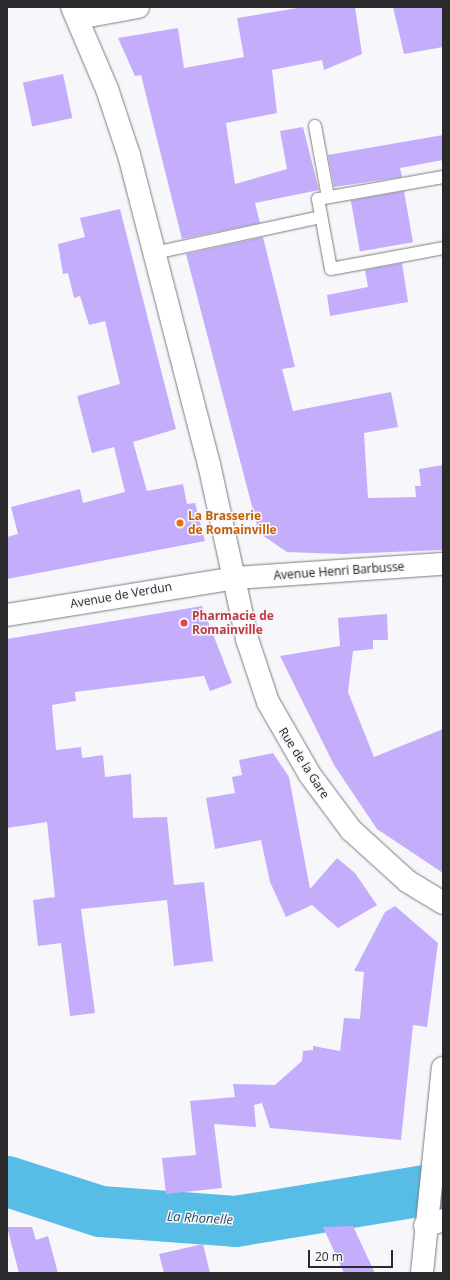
<!DOCTYPE html>
<style>
body{margin:0}
#map{position:relative;width:450px;height:1280px;overflow:hidden;background:#f7f6fa;font-family:"Open Sans",sans-serif}
div>[style]{position:absolute}
.river>*{height:51px;margin:-25.5px;padding:0 25.5px;transform-origin:25.5px;border-radius:25.5px;background:#57bde6}
.building>*{inset:0;background:#c4aefc;transform-origin:0 0}
.roads{filter:drop-shadow(0 0 1px #7c7b7f) drop-shadow(0 0 1px #7c7b7f)}
.service>*{height:12px;margin:-6px;padding:0 6px;transform-origin:6px;border-radius:6px;background:#fff}
.minor>*{height:22px;margin:-11px;padding:0 11px;transform-origin:11px;border-radius:11px;background:#fff}
.tertiary>*{height:22px;margin:-11px;padding:0 11px;transform-origin:11px;border-radius:11px;background:#fff}
.secondary>*{height:22px;margin:-11px;padding:0 11px;transform-origin:11px;border-radius:11px;background:#fff}
.dots>*{width:11px;height:11px;translate:-50% -50%;box-sizing:border-box;border:2px solid #f7f6fa;border-radius:50%}
span{translate:-50% -50%;white-space:nowrap;text-align:center;line-height:1.15;-webkit-text-stroke:3px #f7f6fa;paint-order:stroke}
.food-label{font-size:12px;color:#c56008;font-weight:700}
.left{translate:0 -50%;text-align:left}
.street-label{font-size:12px;color:#2a292b}
.health-label{font-size:12px;color:#be3a42;font-weight:700}
.water-label{font-size:13px;color:#1e495b;font-style:italic}
.frame{position:absolute;inset:0;border:8px solid #2a292b;pointer-events:none}
.scale{position:absolute;left:308px;top:1250px;width:85px;height:18px;box-sizing:border-box;border:2px solid #2a292b;border-top:0;padding-left:5px;font-size:12px;line-height:14px;white-space:nowrap;color:#2a292b;-webkit-text-stroke:3px #f7f6fa;paint-order:stroke}
</style>
<div id="map">
<div class="river">
<i style="left:7px;top:1181px;width:98px;rotate:17.9deg"></i>
<i style="left:100px;top:1211px;width:135px;rotate:4.2deg"></i>
<i style="left:235px;top:1221px;width:211px;rotate:-9.3deg"></i>
</div>
<div class="building">
<i style="clip-path:polygon(304px 7px,355px 7px,362px 54px,324px 70px,322px 60px,272px 70px,277px 113px,226px 123px,235px 184px,287px 169px,280px 131px,303px 127px,319px 190px,255px 203px,260px 223px,182px 239px,141px 75px,135px 76px,118px 38px,178px 28px,184px 68px,244px 57px,237px 18px)"></i>
<i style="clip-path:polygon(393px 7px,443px 7px,443px 47px,404px 54px)"></i>
<i style="left:63px;top:74px;width:45px;height:41px;rotate:78deg"></i>
<i style="clip-path:polygon(443px 135px,443px 160px,400px 168px,402px 177px,334px 187px,328px 155px)"></i>
<i style="left:404px;top:191px;width:52px;height:54px;rotate:80deg"></i>
<i style="clip-path:polygon(120px 209px,176px 429px,133px 442px,147px 491px,183px 484px,187px 504px,195px 503px,205px 541px,7px 579px,7px 537px,18px 534px,11px 507px,80px 489px,83px 503px,125px 492px,114px 447px,92px 453px,77px 396px,120px 384px,105px 321px,89px 325px,80px 296px,74px 298px,68px 273px,63px 274px,58px 244px,85px 237px,80px 218px)"></i>
<i style="clip-path:polygon(263px 237px,295px 367px,282px 369px,293px 411px,391px 392px,398px 427px,364px 433px,368px 498px,416px 497px,415px 486px,421px 486px,419px 469px,443px 465px,443px 550px,342px 554px,287px 552px,259px 533px,186px 254px)"></i>
<i style="clip-path:polygon(402px 263px,408px 302px,330px 316px,327px 295px,368px 287px,365px 270px)"></i>
<i style="clip-path:polygon(202px 606px,232px 683px,210px 691px,204px 676px,75px 692px,76px 701px,52px 705px,56px 750px,81px 747px,82px 758px,103px 755px,105px 777px,131px 774px,133px 818px,167px 817px,174px 885px,204px 882px,213px 961px,174px 966px,167px 900px,81px 909px,95px 1013px,70px 1016px,61px 943px,38px 946px,33px 900px,55px 897px,47px 822px,7px 828px,7px 639px)"></i>
<i style="clip-path:polygon(387px 614px,388px 640px,373px 640px,373px 649px,353px 651px,348px 692px,374px 757px,443px 729px,443px 873px,377px 829px,334px 765px,280px 656px,340px 646px,338px 618px)"></i>
<i style="clip-path:polygon(273px 753px,289px 777px,310px 889px,337px 858px,355px 873px,377px 905px,338px 928px,312px 905px,286px 917px,270px 882px,261px 840px,215px 849px,206px 798px,235px 793px,232px 777px,242px 775px,239px 760px)"></i>
<i style="clip-path:polygon(395px 906px,438px 943px,427px 1027px,413px 1025px,401px 1140px,270px 1128px,262px 1103px,254px 1105px,256px 1127px,214px 1124px,222px 1188px,166px 1194px,162px 1158px,196px 1155px,190px 1101px,235px 1097px,233px 1084px,275px 1085px,302px 1061px,303px 1051px,313px 1050px,313px 1046px,340px 1051px,344px 1018px,360px 1019px,364px 972px,354px 971px,385px 912px)"></i>
<i style="clip-path:polygon(353px 1226px,366px 1254px,375px 1273px,344px 1273px,323px 1227px)"></i>
<i style="clip-path:polygon(7px 1227px,32px 1227px,36px 1240px,48px 1236px,58px 1273px,19px 1273px)"></i>
<i style="clip-path:polygon(203px 1244px,210px 1273px,164px 1273px,159px 1254px)"></i>
</div>
<div class="roads">
<div class="service">
<i style="left:315px;top:126px;width:72px;rotate:79.6deg"></i>
<i style="left:443px;top:177px;width:127px;rotate:170deg"></i>
<i style="left:318px;top:199px;width:71px;rotate:79.5deg"></i>
<i style="left:331px;top:269px;width:114px;rotate:-10.6deg"></i>
<i style="left:154px;top:253px;width:171px;rotate:-12.2deg"></i>
</div>
<div class="minor">
<i style="left:78px;top:18px;width:61px;rotate:-10.4deg"></i>
<i style="left:425px;top:1226px;width:19px;rotate:-18deg"></i>
</div>
<div class="tertiary">
<i style="left:235px;top:578px;width:208px;rotate:-3.9deg"></i>
<i style="left:422px;top:1273px;width:206px;rotate:-84.2deg"></i>
</div>
<div class="secondary">
<i style="left:72px;top:7px;width:89px;rotate:66.9deg"></i>
<i style="left:107px;top:89px;width:70px;rotate:71.6deg"></i>
<i style="left:129px;top:155px;width:319px;rotate:75.5deg"></i>
<i style="left:209px;top:464px;width:179px;rotate:77.7deg"></i>
<i style="left:247px;top:639px;width:66px;rotate:71.6deg"></i>
<i style="left:268px;top:702px;width:84px;rotate:60.1deg"></i>
<i style="left:310px;top:775px;width:69px;rotate:53.3deg"></i>
<i style="left:351px;top:830px;width:76px;rotate:42.3deg"></i>
<i style="left:407px;top:881px;width:42px;rotate:31.4deg"></i>
<i style="left:7px;top:615px;width:231px;rotate:-9.2deg"></i>
</div>
</div>
<div class="dots">
<i style="left:180px;top:523px;background:#e8710a"></i>
<i style="left:184px;top:623px;background:#e0444e"></i>
</div>
<div class="food-label">
<span class="left" style="left:188px;top:523px">La Brasserie<br>de Romainville</span>
</div>
<div class="street-label">
<span style="left:339px;top:571px;rotate:-4deg">Avenue Henri Barbusse</span>
<span style="left:121px;top:595px;rotate:-10deg">Avenue de Verdun</span>
<span style="left:304px;top:763px;rotate:57deg">Rue de la Gare</span>
</div>
<div class="health-label">
<span class="left" style="left:192px;top:623px">Pharmacie de<br>Romainville</span>
</div>
<div class="water-label">
<span style="left:200px;top:1218px;rotate:3deg">La Rhonelle</span>
</div>
<div class="frame"></div>
<div class="scale">20 m</div>
</div>
